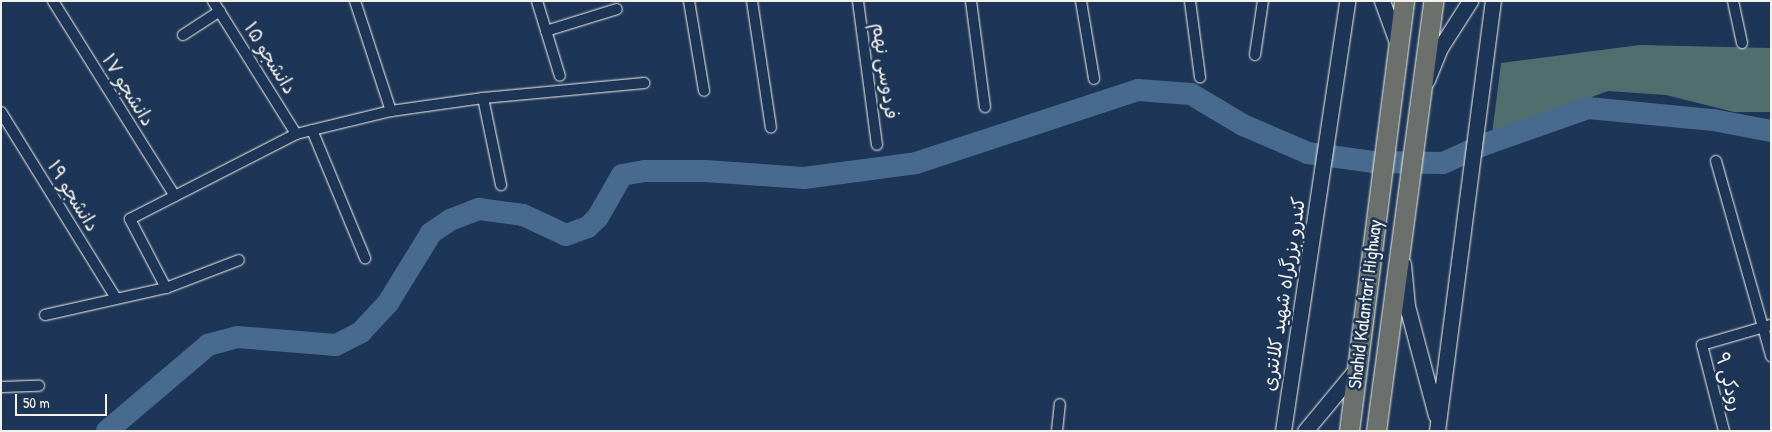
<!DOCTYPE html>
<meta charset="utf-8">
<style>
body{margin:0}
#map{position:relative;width:1772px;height:432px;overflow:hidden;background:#1d3557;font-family:"Patrick Hand","Playpen Sans Arabic",sans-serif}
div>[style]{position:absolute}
.green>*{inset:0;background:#506e6d}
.river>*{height:22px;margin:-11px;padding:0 11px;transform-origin:11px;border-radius:11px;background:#486a8f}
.roads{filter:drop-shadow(0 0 1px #f4f1e8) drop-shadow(0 0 1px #f4f1e8)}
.street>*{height:10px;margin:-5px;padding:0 5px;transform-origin:5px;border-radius:5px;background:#1d3557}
.secondary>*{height:15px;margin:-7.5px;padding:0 7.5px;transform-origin:7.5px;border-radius:7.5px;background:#1d3557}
.highway>*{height:19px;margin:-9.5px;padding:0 9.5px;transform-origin:9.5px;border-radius:9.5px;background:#6b706d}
span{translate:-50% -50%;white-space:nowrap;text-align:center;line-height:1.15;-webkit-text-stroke:5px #1d3557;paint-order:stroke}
.street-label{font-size:19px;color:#f4f1e8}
.frame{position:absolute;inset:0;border:2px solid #f4f1e8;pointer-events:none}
.scale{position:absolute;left:15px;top:394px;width:92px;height:22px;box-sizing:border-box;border:2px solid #f4f1e8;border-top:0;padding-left:6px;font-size:15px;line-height:18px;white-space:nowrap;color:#f4f1e8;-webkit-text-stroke:4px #1d3557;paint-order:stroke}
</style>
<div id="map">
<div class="green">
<i style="clip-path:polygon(1640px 45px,1771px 48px,1771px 112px,1734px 112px,1666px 95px,1608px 91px,1492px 134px,1501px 63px)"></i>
</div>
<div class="river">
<i style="left:107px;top:431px;width:133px;rotate:-40.4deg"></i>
<i style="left:208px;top:345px;width:30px;rotate:-15deg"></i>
<i style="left:237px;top:337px;width:99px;rotate:4.6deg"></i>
<i style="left:336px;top:345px;width:28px;rotate:-27deg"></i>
<i style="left:361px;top:332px;width:40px;rotate:-47deg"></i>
<i style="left:388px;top:303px;width:82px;rotate:-58.4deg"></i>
<i style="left:431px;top:233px;width:23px;rotate:-34deg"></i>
<i style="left:450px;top:220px;width:31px;rotate:-21deg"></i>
<i style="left:479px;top:209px;width:44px;rotate:7.8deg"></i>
<i style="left:523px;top:215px;width:47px;rotate:24.9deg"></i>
<i style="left:566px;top:235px;width:23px;rotate:-20deg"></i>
<i style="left:588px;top:227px;width:14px;rotate:-45deg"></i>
<i style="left:598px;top:217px;width:48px;rotate:-60.3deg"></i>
<i style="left:622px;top:175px;width:23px;rotate:-10deg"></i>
<i style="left:645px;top:171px;width:60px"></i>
<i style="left:705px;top:171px;width:99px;rotate:4deg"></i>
<i style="left:804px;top:178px;width:113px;rotate:-7.6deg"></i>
<i style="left:916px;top:163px;width:234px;rotate:-18.2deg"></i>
<i style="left:1138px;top:90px;width:53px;rotate:4.3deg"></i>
<i style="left:1191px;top:94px;width:61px;rotate:30.8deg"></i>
<i style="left:1243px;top:125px;width:71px;rotate:23.3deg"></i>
<i style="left:1308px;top:153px;width:67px;rotate:7.8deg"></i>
<i style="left:1374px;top:162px;width:69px;rotate:0.8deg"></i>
<i style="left:1443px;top:163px;width:44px;rotate:-24.2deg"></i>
<i style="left:1483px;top:145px;width:111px;rotate:-19.4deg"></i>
<i style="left:1588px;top:108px;width:126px;rotate:5.5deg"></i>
<i style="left:1713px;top:120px;width:59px;rotate:10.7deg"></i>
</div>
<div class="roads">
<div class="street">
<i style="left:53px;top:1px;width:230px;rotate:58deg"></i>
<i style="left:213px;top:1px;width:157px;rotate:58deg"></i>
<i style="left:355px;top:1px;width:116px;rotate:71.9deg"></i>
<i style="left:537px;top:1px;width:78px;rotate:73deg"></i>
<i style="left:689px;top:1px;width:91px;rotate:80.5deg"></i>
<i style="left:752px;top:1px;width:128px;rotate:81.5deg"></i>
<i style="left:858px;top:1px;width:145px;rotate:82.5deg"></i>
<i style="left:971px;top:1px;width:107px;rotate:82.5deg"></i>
<i style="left:1081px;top:1px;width:79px;rotate:80.5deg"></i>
<i style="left:1190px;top:1px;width:77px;rotate:82.5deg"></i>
<i style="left:1733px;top:1px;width:43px;rotate:77.9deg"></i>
<i style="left:546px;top:31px;width:74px;rotate:-17.2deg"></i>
<i style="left:183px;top:35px;width:44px;rotate:-33deg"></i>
<i style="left:1255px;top:55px;width:55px;rotate:-81.6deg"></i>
<i style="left:483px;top:98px;width:89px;rotate:78.3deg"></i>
<i style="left:1px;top:112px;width:219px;rotate:58.3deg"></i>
<i style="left:312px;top:130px;width:139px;rotate:67.5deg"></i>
<i style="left:1716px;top:161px;width:203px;rotate:74.2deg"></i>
<i style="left:166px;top:288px;width:78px;rotate:-117.6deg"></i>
<i style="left:130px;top:219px;width:186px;rotate:-27.1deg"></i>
<i style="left:296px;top:134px;width:98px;rotate:-13.6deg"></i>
<i style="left:391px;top:111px;width:93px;rotate:-8deg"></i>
<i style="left:483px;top:98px;width:162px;rotate:-5.3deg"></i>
<i style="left:45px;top:315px;width:124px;rotate:-12.6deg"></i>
<i style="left:166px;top:288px;width:78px;rotate:-21deg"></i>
<i style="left:1px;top:387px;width:38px;rotate:-2deg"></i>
<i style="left:1057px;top:431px;width:27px;rotate:-84deg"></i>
<i style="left:1724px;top:431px;width:89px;rotate:-104.3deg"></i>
<i style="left:1702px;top:345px;width:72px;rotate:-16.2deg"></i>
</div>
<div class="secondary">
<i style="left:1382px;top:1px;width:44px;rotate:69.9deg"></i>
<i style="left:1427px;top:80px;width:35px;rotate:-68deg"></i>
<i style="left:1440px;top:48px;width:56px;rotate:-57.4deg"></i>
<i style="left:1403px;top:264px;width:42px;rotate:84.6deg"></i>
<i style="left:1407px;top:306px;width:113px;rotate:75.1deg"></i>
<i style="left:1283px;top:431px;width:435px;rotate:-81.5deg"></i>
<i style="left:1305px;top:431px;width:85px;rotate:-50.3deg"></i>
<i style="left:1437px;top:431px;width:434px;rotate:-82.6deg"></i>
</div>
<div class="highway">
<i style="left:1349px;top:431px;width:434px;rotate:-82.7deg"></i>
<i style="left:1376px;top:431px;width:434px;rotate:-82.4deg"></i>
</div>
</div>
<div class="street-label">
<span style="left:270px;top:58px;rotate:58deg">دانشجو ۱۵</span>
<span style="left:885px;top:71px;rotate:82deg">فردوسی نهم</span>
<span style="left:128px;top:90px;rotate:58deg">دانشجو ۱۷</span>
<span style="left:73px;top:196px;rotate:58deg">دانشجو ۱۹</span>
<span style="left:1284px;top:294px;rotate:-81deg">کندرو بزرگراه شهید کلانتری</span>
<span style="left:1365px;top:304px;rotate:-83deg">Shahid Kalantari Highway</span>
<span style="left:1729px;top:382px;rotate:76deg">رودکی ۹</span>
</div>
<div class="frame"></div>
<div class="scale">50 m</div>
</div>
